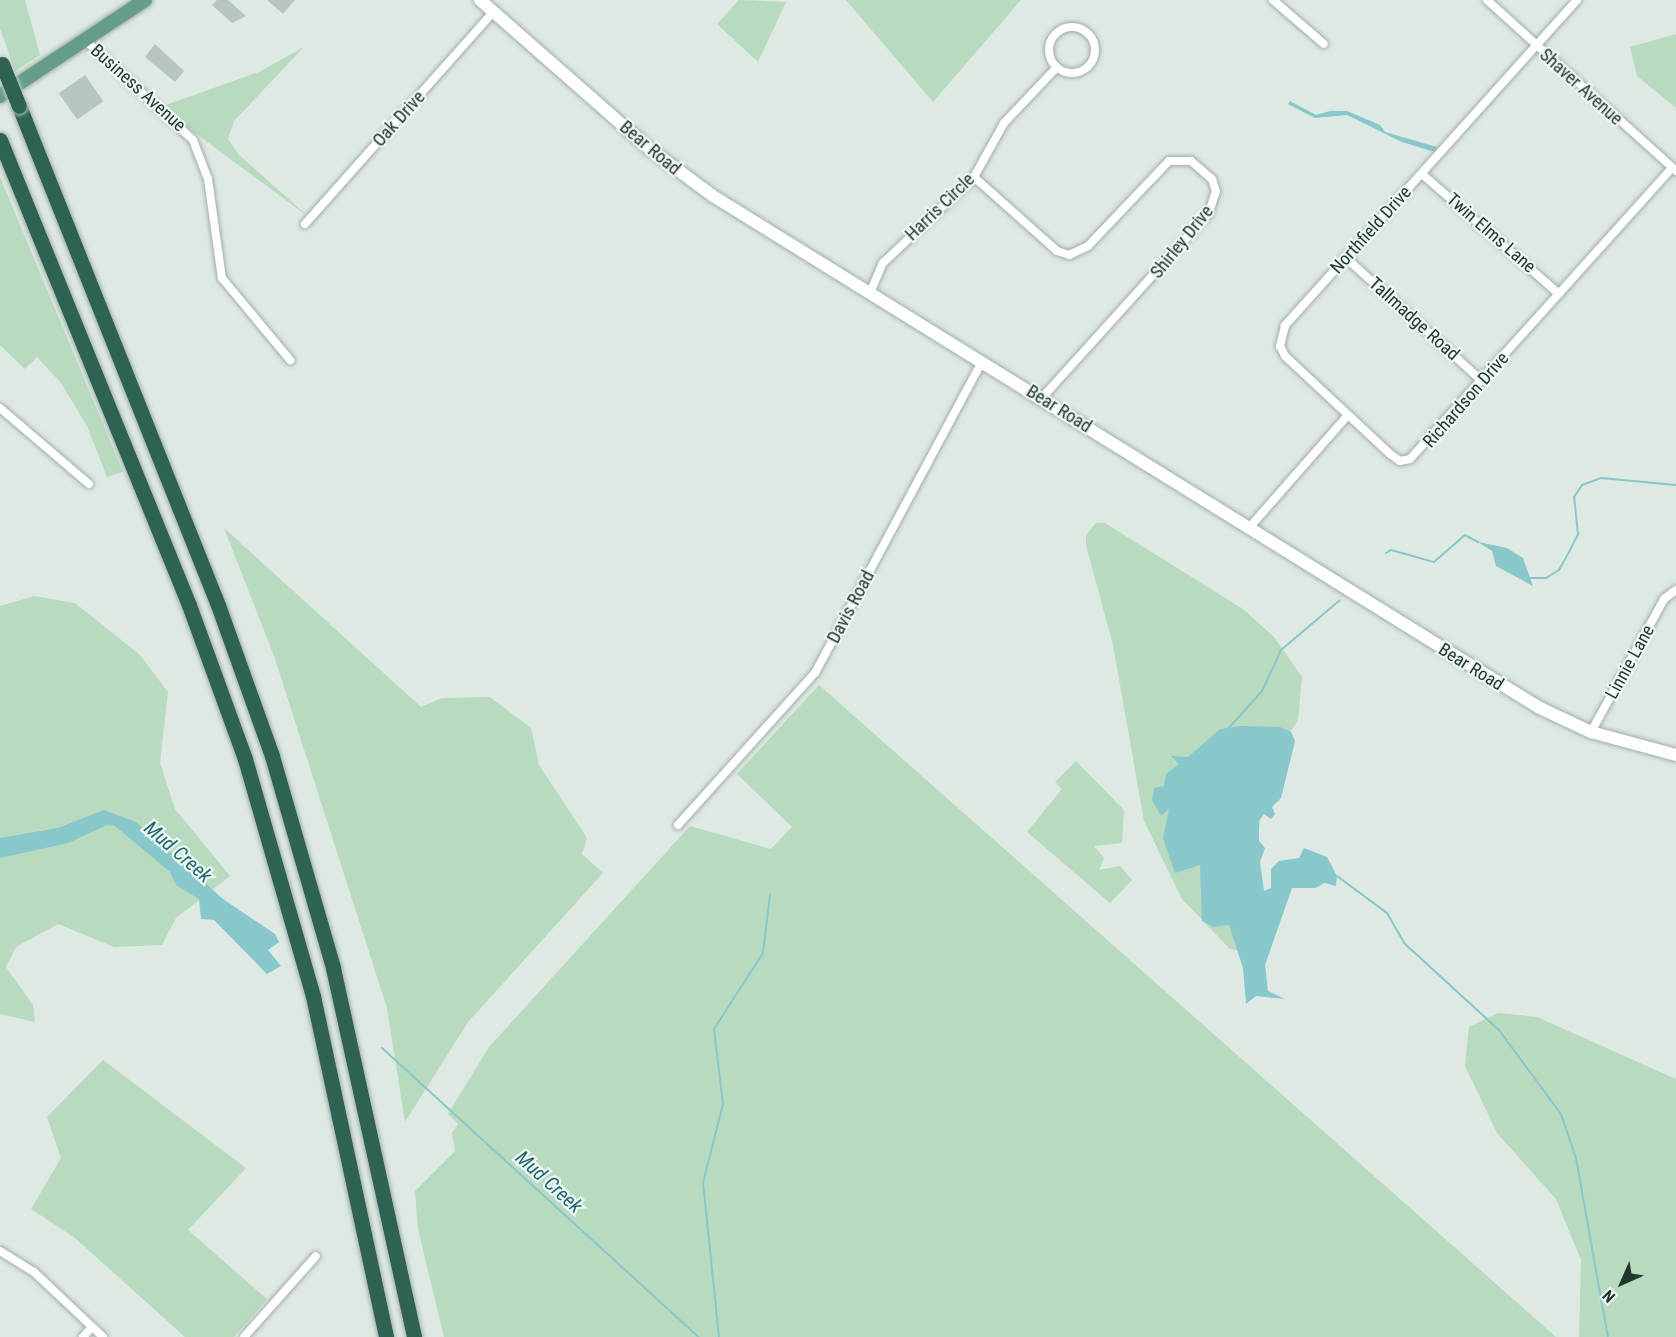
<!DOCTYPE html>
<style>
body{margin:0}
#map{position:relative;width:1676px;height:1337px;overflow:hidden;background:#dee9e3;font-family:"Roboto Condensed",sans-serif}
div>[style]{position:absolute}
.green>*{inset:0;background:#b8dabe}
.water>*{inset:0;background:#88c7cc}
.stream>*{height:2px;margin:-1px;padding:0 1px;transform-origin:1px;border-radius:1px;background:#88c7cc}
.building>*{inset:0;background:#b7c6bf;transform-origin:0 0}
.roads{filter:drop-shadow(0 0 2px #a2b0aa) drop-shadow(0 0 2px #a2b0aa)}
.street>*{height:8px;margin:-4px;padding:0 4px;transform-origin:4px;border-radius:4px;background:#fff}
.street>.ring{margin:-4px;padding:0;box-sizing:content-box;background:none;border:8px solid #fff;border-radius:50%}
.secondary>*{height:12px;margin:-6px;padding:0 6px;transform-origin:6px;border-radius:6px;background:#fff}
.primary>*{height:14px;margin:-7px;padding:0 7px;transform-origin:7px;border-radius:7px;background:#659d8a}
.highway>*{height:15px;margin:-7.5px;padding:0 7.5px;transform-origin:7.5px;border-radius:7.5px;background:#2e6254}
.bridges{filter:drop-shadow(0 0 2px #bcc3c1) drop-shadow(0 0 2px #bcc3c1)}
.highway-bridge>*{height:15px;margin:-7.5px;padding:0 7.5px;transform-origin:7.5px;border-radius:7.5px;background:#2e6254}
span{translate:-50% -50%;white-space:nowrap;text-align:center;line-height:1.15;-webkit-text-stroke:4.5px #eef6f2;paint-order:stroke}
.street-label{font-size:18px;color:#213830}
.water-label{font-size:20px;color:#1e6970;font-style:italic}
.north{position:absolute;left:1592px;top:1253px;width:60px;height:60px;-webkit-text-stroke:4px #eef6f2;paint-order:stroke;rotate:225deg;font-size:16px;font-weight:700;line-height:24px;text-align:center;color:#213830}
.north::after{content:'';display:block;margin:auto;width:21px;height:27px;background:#213830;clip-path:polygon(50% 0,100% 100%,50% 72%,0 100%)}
</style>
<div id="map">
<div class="green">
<i style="clip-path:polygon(0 0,25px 0,40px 55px,15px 71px,0 28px)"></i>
<i style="clip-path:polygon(739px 0,786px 2px,758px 62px,717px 24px)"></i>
<i style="clip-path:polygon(846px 0,1021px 0,933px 102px)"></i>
<i style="clip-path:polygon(1676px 34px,1676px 108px,1637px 76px,1630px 47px)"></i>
<i style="clip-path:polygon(304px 47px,234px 121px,228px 139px,239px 155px,310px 218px,160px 107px,259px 72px)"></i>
<i style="clip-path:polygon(0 177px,123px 472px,107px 477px,87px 426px,61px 383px,37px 357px,25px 369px,0 345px)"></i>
<i style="clip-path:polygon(1096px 523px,1105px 523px,1243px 609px,1274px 637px,1302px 677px,1298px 720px,1273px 759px,1262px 803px,1245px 951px,1230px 949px,1182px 899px,1144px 821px,1113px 645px,1086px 545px,1086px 535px)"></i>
<i style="clip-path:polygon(224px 528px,421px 707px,442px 698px,490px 697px,531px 728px,539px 765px,587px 838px,582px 854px,603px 873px,468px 1022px,405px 1122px,387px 1008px,274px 656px)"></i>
<i style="clip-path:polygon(34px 596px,75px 603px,140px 655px,168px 692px,160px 763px,175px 809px,230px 876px,176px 918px,162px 945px,114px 947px,58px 924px,16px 947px,6px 967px,33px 1005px,35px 1022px,0 1014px,0 606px)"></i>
<i style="clip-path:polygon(819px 685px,1556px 1337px,444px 1337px,418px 1229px,415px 1191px,455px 1151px,452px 1133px,458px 1124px,448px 1114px,489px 1047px,690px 826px,771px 849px,792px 827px,737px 774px)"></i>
<i style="clip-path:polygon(1076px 761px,1124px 810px,1122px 843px,1094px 846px,1104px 858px,1099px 870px,1120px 866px,1132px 880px,1110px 903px,1027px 832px,1062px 789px,1055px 782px)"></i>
<i style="clip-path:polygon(1498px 1013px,1537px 1017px,1676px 1079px,1676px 1337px,1579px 1337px,1581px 1260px,1556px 1199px,1497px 1133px,1465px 1066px,1469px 1027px)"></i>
<i style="clip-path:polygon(103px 1060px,246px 1168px,188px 1230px,267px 1299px,234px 1337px,185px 1337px,75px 1238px,31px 1209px,61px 1158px,47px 1117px)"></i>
</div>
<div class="water">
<i style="clip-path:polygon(1290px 101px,1316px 115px,1330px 111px,1347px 111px,1380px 125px,1385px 132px,1437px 147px,1435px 152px,1402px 142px,1347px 115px,1315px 118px,1288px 104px)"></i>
<i style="clip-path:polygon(1478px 542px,1507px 548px,1523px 558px,1533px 586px,1496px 566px,1492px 551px)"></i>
<i style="clip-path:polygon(1240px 726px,1280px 727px,1291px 732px,1295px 741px,1281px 798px,1272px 807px,1275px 814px,1271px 819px,1264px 814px,1259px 821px,1259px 841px,1265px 848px,1260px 862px,1264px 891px,1271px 888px,1271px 869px,1279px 861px,1299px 858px,1304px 848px,1327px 857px,1337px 876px,1336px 886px,1325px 883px,1315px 888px,1292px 888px,1265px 965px,1268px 991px,1285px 999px,1256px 996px,1246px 1004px,1243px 968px,1229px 925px,1214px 927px,1202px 921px,1200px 865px,1175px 873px,1163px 838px,1169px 809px,1161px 816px,1152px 800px,1154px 788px,1164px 786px,1166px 774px,1179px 764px,1171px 756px,1188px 757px,1220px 729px)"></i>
<i style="clip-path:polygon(104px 810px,136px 822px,223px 899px,275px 934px,279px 942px,268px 950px,281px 966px,267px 974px,214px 920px,201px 919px,199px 899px,176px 885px,170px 872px,115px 826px,107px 825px,68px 843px,0 858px,0 838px,58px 828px)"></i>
</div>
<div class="stream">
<i style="left:1386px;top:553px;width:6px;rotate:-31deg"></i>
<i style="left:1391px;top:550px;width:45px;rotate:15.6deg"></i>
<i style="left:1434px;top:562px;width:41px;rotate:-41.1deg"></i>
<i style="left:1465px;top:535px;width:15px;rotate:28deg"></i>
<i style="left:1530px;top:578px;width:16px"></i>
<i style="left:1546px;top:578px;width:15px;rotate:-32deg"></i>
<i style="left:1559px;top:570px;width:21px;rotate:-61deg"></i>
<i style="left:1569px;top:552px;width:20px;rotate:-63deg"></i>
<i style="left:1578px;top:534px;width:37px;rotate:-96deg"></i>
<i style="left:1574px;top:497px;width:14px;rotate:-56deg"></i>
<i style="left:1582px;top:485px;width:20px;rotate:-20deg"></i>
<i style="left:1601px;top:478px;width:75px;rotate:5.3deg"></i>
<i style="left:1228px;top:729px;width:51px;rotate:-48.2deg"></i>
<i style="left:1262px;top:691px;width:45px;rotate:-65.1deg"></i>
<i style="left:1281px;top:650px;width:77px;rotate:-40.3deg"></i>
<i style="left:1337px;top:876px;width:62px;rotate:36.5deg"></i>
<i style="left:1387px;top:913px;width:34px;rotate:60deg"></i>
<i style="left:1404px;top:943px;width:129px;rotate:42.5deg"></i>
<i style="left:1499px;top:1030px;width:104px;rotate:53.6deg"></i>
<i style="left:1561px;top:1114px;width:46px;rotate:71.2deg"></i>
<i style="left:1576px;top:1158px;width:182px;rotate:79.9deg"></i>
<i style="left:382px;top:1048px;width:429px;rotate:42.4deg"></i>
<i style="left:719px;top:1337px;width:155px;rotate:-95.9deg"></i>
<i style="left:703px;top:1183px;width:81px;rotate:-75.8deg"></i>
<i style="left:723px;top:1104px;width:76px;rotate:-96.8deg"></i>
<i style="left:714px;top:1029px;width:90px;rotate:-57.2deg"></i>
<i style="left:763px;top:953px;width:59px;rotate:-83.2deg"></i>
</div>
<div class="building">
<i style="clip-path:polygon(217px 0,228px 0,246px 16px,232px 23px,212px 5px)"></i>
<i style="clip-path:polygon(267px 0,295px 0,283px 14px)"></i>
<i style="clip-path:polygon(155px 44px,184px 71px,175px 82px,145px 57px)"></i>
<i style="left:85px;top:75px;width:32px;height:32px;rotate:55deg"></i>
</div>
<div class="roads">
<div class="street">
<i style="left:1273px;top:0;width:67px;rotate:40.8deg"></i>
<i style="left:1487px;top:0;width:255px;rotate:42.1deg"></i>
<i style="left:1577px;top:0;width:438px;rotate:131.9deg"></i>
<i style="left:1285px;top:326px;width:21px;rotate:104deg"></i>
<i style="left:1280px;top:346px;width:11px;rotate:63deg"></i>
<i style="left:1285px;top:356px;width:144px;rotate:43deg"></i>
<i style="left:1390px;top:454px;width:12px;rotate:35deg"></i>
<i style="left:1400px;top:461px;width:10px;rotate:-11deg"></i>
<i style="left:1410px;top:459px;width:392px;rotate:-48deg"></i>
<i class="ring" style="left:1049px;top:27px;width:38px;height:38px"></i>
<i style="left:85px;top:40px;width:147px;rotate:42.8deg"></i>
<i style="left:193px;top:140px;width:42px;rotate:69deg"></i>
<i style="left:208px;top:179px;width:100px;rotate:82deg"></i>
<i style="left:222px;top:278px;width:107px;rotate:50.3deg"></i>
<i style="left:1422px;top:174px;width:182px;rotate:41.2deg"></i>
<i style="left:974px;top:177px;width:111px;rotate:41.7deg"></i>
<i style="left:1057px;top:251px;width:13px;rotate:18deg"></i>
<i style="left:1069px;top:255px;width:21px;rotate:-25deg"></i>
<i style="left:1088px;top:246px;width:117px;rotate:-46.4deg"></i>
<i style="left:1169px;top:161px;width:22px"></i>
<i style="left:1191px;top:161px;width:28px;rotate:41deg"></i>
<i style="left:1212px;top:179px;width:13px;rotate:72deg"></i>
<i style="left:1216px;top:191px;width:23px;rotate:108deg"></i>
<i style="left:1209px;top:213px;width:249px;rotate:132.1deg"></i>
<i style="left:305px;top:224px;width:283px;rotate:-48.4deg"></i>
<i style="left:1346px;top:258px;width:183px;rotate:42.1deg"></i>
<i style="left:870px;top:293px;width:33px;rotate:-67deg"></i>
<i style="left:883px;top:263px;width:125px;rotate:-43.4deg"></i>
<i style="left:974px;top:177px;width:62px;rotate:-60.9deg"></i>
<i style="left:1004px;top:123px;width:77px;rotate:-46.6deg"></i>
<i style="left:0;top:408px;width:117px;rotate:40.5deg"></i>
<i style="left:1249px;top:528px;width:150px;rotate:-48.8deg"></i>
<i style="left:1591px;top:732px;width:152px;rotate:-61.2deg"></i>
<i style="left:1664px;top:599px;width:15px;rotate:-37deg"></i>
<i style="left:678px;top:825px;width:205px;rotate:-48deg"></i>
<i style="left:815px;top:673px;width:354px;rotate:-61.8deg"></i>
<i style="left:0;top:1251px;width:40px;rotate:32deg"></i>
<i style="left:34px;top:1272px;width:95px;rotate:43.3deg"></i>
<i style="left:83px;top:1337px;width:13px;rotate:-48deg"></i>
<i style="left:244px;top:1337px;width:108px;rotate:-48.4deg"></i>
</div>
<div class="secondary">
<i style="left:480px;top:0;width:227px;rotate:41.3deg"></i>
<i style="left:651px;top:150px;width:77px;rotate:36.6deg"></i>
<i style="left:713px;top:196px;width:970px;rotate:31.77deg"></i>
<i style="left:1538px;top:707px;width:59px;rotate:25.3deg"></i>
<i style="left:1591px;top:732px;width:88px;rotate:15.1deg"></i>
</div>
<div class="primary">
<i style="left:0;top:96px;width:174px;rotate:-33.5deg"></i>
</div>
<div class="highway">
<i style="left:19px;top:106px;width:537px;rotate:68.26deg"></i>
<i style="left:218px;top:605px;width:160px;rotate:70.3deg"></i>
<i style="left:272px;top:756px;width:221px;rotate:73.9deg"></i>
<i style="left:333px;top:968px;width:378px;rotate:77.6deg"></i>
<i style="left:0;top:140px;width:502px;rotate:67.88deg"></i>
<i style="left:189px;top:605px;width:164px;rotate:70deg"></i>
<i style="left:245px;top:759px;width:247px;rotate:74deg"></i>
<i style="left:313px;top:996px;width:349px;rotate:77.9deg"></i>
</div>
</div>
<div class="bridges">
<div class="highway-bridge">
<i style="left:2px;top:64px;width:45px;rotate:68deg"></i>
</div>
</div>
<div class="street-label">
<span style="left:1581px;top:87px;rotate:42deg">Shaver Avenue</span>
<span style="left:138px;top:88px;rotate:42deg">Business Avenue</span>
<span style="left:399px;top:119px;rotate:-48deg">Oak Drive</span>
<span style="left:650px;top:148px;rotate:40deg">Bear Road</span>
<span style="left:940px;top:207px;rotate:-44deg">Harris Circle</span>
<span style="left:1371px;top:230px;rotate:-48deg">Northfield Drive</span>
<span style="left:1491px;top:233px;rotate:41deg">Twin Elms Lane</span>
<span style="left:1182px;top:242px;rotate:-51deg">Shirley Drive</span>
<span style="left:1414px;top:319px;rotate:42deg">Tallmadge Road</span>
<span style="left:1466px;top:400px;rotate:-49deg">Richardson Drive</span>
<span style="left:1059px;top:409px;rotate:32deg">Bear Road</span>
<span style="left:851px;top:607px;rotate:-62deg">Davis Road</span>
<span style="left:1630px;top:662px;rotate:-61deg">Linnie Lane</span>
<span style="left:1471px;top:667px;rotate:32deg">Bear Road</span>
</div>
<div class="water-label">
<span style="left:178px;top:852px;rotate:41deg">Mud Creek</span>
<span style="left:549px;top:1182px;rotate:42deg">Mud Creek</span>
</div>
<div class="north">N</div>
</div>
